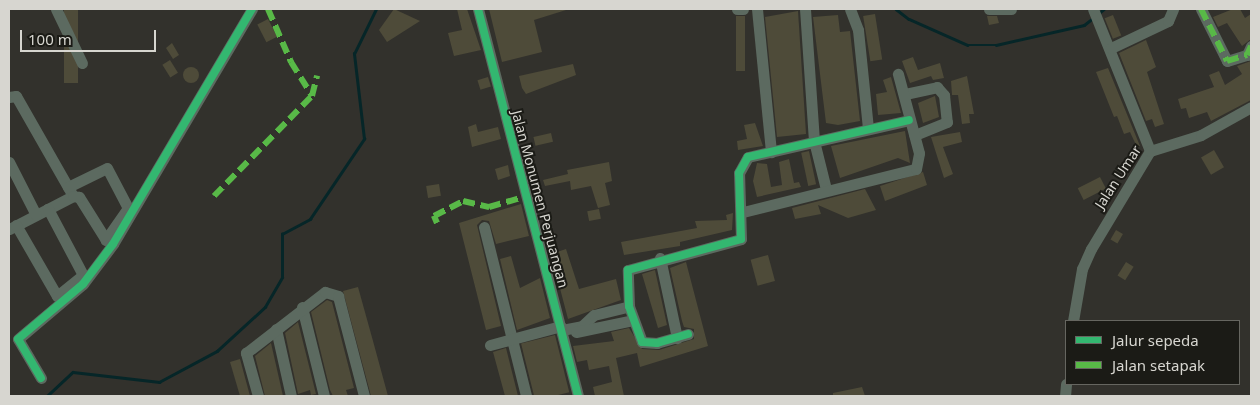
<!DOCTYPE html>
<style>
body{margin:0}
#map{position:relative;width:1260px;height:405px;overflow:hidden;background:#32312c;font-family:"Noto Sans",sans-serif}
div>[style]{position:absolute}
.stream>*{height:2.5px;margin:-1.25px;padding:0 1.25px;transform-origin:1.25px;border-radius:1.25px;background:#062628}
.building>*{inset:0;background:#4e4b39;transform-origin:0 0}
.round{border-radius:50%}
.minor>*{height:11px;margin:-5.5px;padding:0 5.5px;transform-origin:5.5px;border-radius:5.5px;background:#5c6a60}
.quiet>*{height:6px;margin-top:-3px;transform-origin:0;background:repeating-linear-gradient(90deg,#58b947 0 12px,transparent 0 18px)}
.cycleway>*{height:8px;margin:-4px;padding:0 4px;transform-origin:4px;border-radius:4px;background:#33b770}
span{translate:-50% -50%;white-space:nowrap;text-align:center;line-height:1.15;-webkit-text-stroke:4px #1b1b16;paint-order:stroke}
.street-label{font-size:14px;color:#d7d6d0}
.frame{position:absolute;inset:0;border:10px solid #d7d6d0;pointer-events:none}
.legend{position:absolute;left:1065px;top:320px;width:175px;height:65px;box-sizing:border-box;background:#1b1b16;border:1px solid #666660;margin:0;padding:6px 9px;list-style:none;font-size:15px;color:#d7d6d0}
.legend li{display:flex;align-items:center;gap:10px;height:25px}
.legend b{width:25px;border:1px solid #666660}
.scale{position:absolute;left:20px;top:30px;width:136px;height:22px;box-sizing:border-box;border:2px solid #d7d6d0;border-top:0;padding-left:6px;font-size:15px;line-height:18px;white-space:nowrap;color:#d7d6d0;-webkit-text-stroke:4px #1b1b16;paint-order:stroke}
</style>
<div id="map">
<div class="stream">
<i style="left:896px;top:9px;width:16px;rotate:38deg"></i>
<i style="left:909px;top:19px;width:64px;rotate:23.8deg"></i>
<i style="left:968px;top:45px;width:28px"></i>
<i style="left:996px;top:45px;width:90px;rotate:-12.8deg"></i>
<i style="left:1084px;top:25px;width:11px;rotate:-38deg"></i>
<i style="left:1099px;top:13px;width:6px;rotate:-39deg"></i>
<i style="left:47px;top:396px;width:35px;rotate:-43deg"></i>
<i style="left:73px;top:372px;width:87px;rotate:6.6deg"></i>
<i style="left:159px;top:382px;width:66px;rotate:-28.1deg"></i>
<i style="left:217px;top:351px;width:65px;rotate:-42.5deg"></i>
<i style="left:265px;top:307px;width:34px;rotate:-60deg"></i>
<i style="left:282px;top:277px;width:43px;rotate:-90deg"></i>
<i style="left:282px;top:234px;width:32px;rotate:-28deg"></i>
<i style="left:310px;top:219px;width:97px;rotate:-56deg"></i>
<i style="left:364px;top:139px;width:86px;rotate:-96.7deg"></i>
<i style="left:354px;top:54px;width:50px;rotate:-63.9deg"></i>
</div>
<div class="building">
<i style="left:64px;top:9px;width:14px;height:74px"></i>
<i style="clip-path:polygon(394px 9px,420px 21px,387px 42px,379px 30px)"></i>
<i style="clip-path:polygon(457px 9px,467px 9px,481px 50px,454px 56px,448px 33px,462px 30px)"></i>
<i style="clip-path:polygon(489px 9px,566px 9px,566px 10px,534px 20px,542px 52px,502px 62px)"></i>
<i style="clip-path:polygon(1233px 9px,1240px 9px,1245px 18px,1251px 14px,1251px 39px,1242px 46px,1227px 23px,1218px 27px,1213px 17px)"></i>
<i style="clip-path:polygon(798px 11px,806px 134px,777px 137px,765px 17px)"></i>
<i style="left:875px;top:14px;width:46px;height:12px;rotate:81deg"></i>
<i style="clip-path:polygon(838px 15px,840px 32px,850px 31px,860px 121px,838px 125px,826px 123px,813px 17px)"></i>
<i style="left:1113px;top:15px;width:22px;height:9px;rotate:68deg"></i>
<i style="left:736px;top:16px;width:9px;height:55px"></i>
<i style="clip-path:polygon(987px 16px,997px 16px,999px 23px,989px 25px)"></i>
<i style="left:268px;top:19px;width:20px;height:12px;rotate:63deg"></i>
<i style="clip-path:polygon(1146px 40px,1156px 67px,1147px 72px,1164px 124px,1155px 127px,1152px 119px,1146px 121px,1119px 53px)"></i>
<i style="clip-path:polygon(172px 43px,179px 55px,173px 59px,166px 48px)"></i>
<i style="clip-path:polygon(913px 57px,918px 70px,940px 63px,944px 78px,933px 80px,931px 76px,910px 83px,902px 61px)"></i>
<i style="left:170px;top:60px;width:15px;height:9px;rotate:58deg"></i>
<i style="clip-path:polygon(1251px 61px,1251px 100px,1211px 121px,1207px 112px,1189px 118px,1186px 108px,1181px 109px,1178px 99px,1214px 87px,1209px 75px,1219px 71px,1225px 85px,1242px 74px,1237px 66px)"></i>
<i style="clip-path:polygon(573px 64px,576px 75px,526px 94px,522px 88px,519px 76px)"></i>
<i class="round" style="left:183px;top:67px;width:16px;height:16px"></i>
<i style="clip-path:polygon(1108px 68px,1140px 146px,1137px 147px,1130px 132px,1124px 134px,1117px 116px,1114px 117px,1096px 72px)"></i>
<i style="clip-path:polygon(967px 76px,974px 114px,969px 114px,970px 123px,962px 124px,958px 95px,952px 95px,951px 81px)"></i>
<i style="left:488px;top:77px;width:10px;height:11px;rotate:73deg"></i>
<i style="clip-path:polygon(891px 77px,901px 113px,878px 115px,876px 94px,887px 92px,883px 80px)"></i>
<i style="clip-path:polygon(935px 96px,939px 117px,923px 123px,918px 103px)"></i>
<i style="clip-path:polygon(755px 123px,763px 146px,738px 150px,737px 141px,747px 139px,744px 125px)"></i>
<i style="clip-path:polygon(476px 124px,478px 132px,498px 127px,501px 139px,472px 147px,468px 127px)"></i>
<i style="clip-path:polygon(905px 131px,910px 163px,898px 158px,840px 178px,831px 146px)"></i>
<i style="clip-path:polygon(960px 132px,962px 142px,943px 147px,953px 174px,944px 178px,931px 137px)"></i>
<i style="left:551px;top:133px;width:9px;height:18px;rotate:77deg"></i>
<i style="left:1214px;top:150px;width:20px;height:15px;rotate:60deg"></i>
<i style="left:809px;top:151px;width:34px;height:8px;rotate:78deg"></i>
<i style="clip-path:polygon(789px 159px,794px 183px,799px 182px,801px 187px,757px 197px,753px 181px,757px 163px,767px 164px,771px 187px,782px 185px,779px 162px)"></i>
<i style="clip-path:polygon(609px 162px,612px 181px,605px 183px,610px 205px,598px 208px,591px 186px,571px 190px,570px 181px,545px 186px,543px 180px,568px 174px,567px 170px)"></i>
<i style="clip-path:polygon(508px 165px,510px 176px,498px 180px,495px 169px)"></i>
<i style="clip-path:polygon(923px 172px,927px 185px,885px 201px,880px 186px)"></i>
<i style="left:1100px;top:177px;width:13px;height:25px;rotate:63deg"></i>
<i style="left:439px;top:184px;width:12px;height:13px;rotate:81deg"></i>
<i style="clip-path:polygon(865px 189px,876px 210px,848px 218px,818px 205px,821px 214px,795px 219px,792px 208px)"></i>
<i style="clip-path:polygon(521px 204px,529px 236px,496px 244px,489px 221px,482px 220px,477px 225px,501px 326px,486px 330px,459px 223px)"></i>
<i style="left:599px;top:209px;width:10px;height:12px;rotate:79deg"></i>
<i style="clip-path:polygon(733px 213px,732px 230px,680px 242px,680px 246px,624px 255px,621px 242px,697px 228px,695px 221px,727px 220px,726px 215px)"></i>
<i style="left:1116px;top:230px;width:8px;height:11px;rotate:30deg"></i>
<i style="clip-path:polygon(566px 249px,579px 289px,616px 279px,621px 300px,568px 319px,551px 254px)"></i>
<i style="left:768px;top:255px;width:27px;height:18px;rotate:75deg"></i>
<i style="clip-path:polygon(511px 256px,520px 288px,540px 278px,550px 318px,517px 330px,500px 259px)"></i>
<i style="clip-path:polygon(686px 262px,708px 346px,640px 367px,637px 353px,616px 358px,624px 396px,595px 396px,593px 387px,612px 382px,609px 366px,589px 370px,587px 360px,577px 362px,573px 346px,614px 341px,611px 332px,629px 328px,642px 349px,659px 350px,694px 339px,694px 329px,684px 327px,682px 321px,670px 268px)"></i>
<i style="left:1126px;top:262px;width:9px;height:16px;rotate:32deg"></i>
<i style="clip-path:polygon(655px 270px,667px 325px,658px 328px,642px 274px)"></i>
<i style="clip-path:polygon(358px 287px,373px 341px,388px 396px,371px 396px,343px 291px)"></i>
<i style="clip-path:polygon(327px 300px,332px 302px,354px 388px,346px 390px,348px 396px,333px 396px,330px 390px,311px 312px)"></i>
<i style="clip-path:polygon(298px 322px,316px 394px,311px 395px,310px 390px,298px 394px,285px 333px)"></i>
<i style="left:555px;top:335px;width:59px;height:35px;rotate:76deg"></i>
<i style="clip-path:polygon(271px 343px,283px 396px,265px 396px,255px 356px)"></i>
<i style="clip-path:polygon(506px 348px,518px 396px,505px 396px,493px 352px)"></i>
<i style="clip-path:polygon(240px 359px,250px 396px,240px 396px,230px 362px)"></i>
<i style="clip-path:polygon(862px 387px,865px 396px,833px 396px,833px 393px)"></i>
</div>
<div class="minor">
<i style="left:56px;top:9px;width:60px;rotate:64.3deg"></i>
<i style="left:478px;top:9px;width:400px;rotate:75.5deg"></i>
<i style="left:737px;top:9px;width:6px"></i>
<i style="left:757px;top:9px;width:144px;rotate:84.4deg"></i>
<i style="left:805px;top:9px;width:132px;rotate:86.1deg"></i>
<i style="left:814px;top:141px;width:49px;rotate:76deg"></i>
<i style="left:850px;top:9px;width:22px;rotate:69deg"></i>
<i style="left:858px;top:30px;width:99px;rotate:84.2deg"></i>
<i style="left:989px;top:9px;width:22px"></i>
<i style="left:1093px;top:9px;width:153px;rotate:68.1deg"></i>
<i style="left:1201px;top:9px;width:58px;rotate:63.4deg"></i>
<i style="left:1227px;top:61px;width:21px;rotate:-17deg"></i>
<i style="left:1247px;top:55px;width:10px;rotate:-66deg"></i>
<i style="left:1111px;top:48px;width:63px;rotate:-25.3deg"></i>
<i style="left:1168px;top:21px;width:13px;rotate:-67deg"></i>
<i style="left:905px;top:94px;width:33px;rotate:-12deg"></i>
<i style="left:937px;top:87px;width:11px;rotate:49deg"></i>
<i style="left:944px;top:95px;width:27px;rotate:84deg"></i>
<i style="left:947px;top:122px;width:35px;rotate:158deg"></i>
<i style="left:9px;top:97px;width:7px;rotate:-8deg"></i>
<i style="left:16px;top:96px;width:115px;rotate:60.3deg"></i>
<i style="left:73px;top:196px;width:72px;rotate:152.7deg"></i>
<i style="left:9px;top:162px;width:59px;rotate:63deg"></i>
<i style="left:68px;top:187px;width:43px;rotate:-26deg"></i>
<i style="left:107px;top:168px;width:45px;rotate:62.3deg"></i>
<i style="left:128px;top:208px;width:39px;rotate:125deg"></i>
<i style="left:106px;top:240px;width:51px;rotate:-122.1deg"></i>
<i style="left:79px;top:197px;width:6px;rotate:-171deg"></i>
<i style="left:743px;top:212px;width:178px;rotate:-14deg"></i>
<i style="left:916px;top:169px;width:16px;rotate:-79deg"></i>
<i style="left:919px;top:153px;width:82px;rotate:-104.9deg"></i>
<i style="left:16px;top:225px;width:82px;rotate:60deg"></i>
<i style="left:57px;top:296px;width:33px;rotate:-39deg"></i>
<i style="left:83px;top:275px;width:75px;rotate:-117.9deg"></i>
<i style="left:484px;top:227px;width:174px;rotate:76deg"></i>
<i style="left:660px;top:258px;width:82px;rotate:78deg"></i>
<i style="left:302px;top:307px;width:92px;rotate:76.1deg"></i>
<i style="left:1073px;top:321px;width:53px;rotate:-80.2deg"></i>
<i style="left:1082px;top:269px;width:22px;rotate:-66deg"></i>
<i style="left:1091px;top:249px;width:114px;rotate:-59deg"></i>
<i style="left:1150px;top:151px;width:53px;rotate:-17.4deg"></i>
<i style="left:1201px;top:135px;width:57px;rotate:-29.2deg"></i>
<i style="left:276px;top:329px;width:69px;rotate:77.4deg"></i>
<i style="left:562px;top:330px;width:20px;rotate:-11deg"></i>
<i style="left:582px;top:326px;width:16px;rotate:-43deg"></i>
<i style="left:594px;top:315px;width:36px;rotate:-14deg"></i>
<i style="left:576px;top:332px;width:58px;rotate:-11.9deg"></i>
<i style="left:688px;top:334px;width:32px;rotate:164deg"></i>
<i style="left:657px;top:343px;width:15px;rotate:-176deg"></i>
<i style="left:642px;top:342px;width:38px;rotate:-110deg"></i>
<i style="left:629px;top:306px;width:36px;rotate:-92deg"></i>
<i style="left:628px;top:270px;width:117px;rotate:-15.3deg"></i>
<i style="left:741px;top:239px;width:66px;rotate:-91.7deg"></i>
<i style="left:739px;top:173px;width:18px;rotate:-61deg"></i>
<i style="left:748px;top:157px;width:165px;rotate:-12.9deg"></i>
<i style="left:490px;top:345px;width:73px;rotate:-15deg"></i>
<i style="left:41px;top:378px;width:45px;rotate:-120.5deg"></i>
<i style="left:18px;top:339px;width:85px;rotate:-40.2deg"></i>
<i style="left:83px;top:284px;width:50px;rotate:-53.1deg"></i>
<i style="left:113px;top:244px;width:273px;rotate:-59.4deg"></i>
<i style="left:258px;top:396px;width:45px;rotate:-105.6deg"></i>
<i style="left:246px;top:353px;width:100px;rotate:-37.7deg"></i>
<i style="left:325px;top:292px;width:14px;rotate:17deg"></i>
<i style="left:338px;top:296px;width:103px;rotate:75.4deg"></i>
<i style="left:1065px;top:396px;width:12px;rotate:-85deg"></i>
</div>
<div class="quiet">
<i style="left:268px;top:9px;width:58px;rotate:66.5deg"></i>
<i style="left:291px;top:62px;width:40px;rotate:58deg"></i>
<i style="left:1201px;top:9px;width:58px;rotate:63.4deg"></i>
<i style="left:1227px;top:61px;width:21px;rotate:-17deg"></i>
<i style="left:1247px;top:55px;width:10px;rotate:-66deg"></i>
<i style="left:214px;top:196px;width:140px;rotate:-45.6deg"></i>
<i style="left:312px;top:96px;width:21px;rotate:-76deg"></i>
<i style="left:437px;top:223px;width:8px;rotate:-113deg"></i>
<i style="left:434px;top:216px;width:33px;rotate:-27deg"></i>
<i style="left:463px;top:201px;width:27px;rotate:13deg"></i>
<i style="left:489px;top:207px;width:40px;rotate:-16deg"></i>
</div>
<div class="cycleway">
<i style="left:478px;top:9px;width:400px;rotate:75.5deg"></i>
<i style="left:688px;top:334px;width:32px;rotate:164deg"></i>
<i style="left:657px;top:343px;width:15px;rotate:-176deg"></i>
<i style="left:642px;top:342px;width:38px;rotate:-110deg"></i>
<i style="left:629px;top:306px;width:36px;rotate:-92deg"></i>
<i style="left:628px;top:270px;width:117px;rotate:-15.3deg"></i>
<i style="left:741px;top:239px;width:66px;rotate:-91.7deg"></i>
<i style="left:739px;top:173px;width:18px;rotate:-61deg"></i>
<i style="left:748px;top:157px;width:165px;rotate:-12.9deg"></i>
<i style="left:41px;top:378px;width:45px;rotate:-120.5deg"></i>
<i style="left:18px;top:339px;width:85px;rotate:-40.2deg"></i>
<i style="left:83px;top:284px;width:50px;rotate:-53.1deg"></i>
<i style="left:113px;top:244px;width:273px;rotate:-59.4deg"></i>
</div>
<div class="street-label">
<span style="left:1118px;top:177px;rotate:-57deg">Jalan Umar</span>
<span style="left:540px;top:199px;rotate:75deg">Jalan Monumen Perjuangan</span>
</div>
<div class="frame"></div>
<ul class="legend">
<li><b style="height:6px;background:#33b770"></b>Jalur sepeda</li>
<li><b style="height:6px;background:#58b947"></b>Jalan setapak</li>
</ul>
<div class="scale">100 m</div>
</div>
